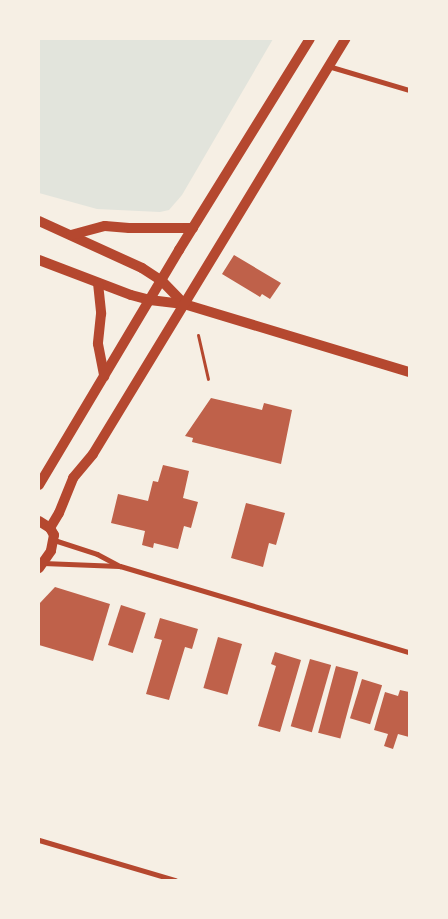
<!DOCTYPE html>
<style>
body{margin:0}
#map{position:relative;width:448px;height:919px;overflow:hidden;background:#f6efe4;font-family:"Varela Round",sans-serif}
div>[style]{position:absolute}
.green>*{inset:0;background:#e2e4dc}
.building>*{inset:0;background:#bf614a;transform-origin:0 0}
.path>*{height:3px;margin:-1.5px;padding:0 1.5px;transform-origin:1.5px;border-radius:1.5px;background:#b5482f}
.minor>*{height:5px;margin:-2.5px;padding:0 2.5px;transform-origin:2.5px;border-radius:2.5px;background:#b5482f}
.secondary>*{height:10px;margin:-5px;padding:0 5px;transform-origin:5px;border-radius:5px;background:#b5482f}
span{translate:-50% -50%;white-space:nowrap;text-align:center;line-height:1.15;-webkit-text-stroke:4.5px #f6efe4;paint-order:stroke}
.frame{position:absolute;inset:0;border:40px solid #f6efe4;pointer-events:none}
</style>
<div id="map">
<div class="green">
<i style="clip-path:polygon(39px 39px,273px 39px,182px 195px,169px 210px,160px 212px,97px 209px,39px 193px)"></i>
</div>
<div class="building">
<i style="clip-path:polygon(234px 255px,281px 283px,270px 299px,262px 294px,260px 297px,222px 274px)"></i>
<i style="clip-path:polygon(211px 398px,262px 410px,264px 403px,292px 410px,281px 464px,192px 442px,193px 438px,185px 436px)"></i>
<i style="clip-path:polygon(163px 465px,189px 471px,183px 498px,198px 502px,191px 528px,184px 526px,178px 549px,154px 543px,153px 548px,142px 545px,145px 531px,111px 523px,118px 494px,148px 501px,153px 481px,158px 482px)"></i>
<i style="clip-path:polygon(246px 503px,285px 513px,276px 545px,269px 543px,263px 567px,231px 558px)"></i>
<i style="clip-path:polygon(55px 587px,110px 604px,93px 661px,39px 645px,39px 604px)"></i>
<i style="left:121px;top:605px;width:26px;height:42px;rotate:18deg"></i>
<i style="clip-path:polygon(160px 618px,198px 629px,192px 649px,185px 647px,169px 700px,146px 694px,162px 640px,154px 638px)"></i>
<i style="left:218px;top:637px;width:25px;height:53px;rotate:16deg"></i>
<i style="clip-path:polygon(275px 652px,301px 660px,280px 732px,258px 726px,276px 666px,271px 664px)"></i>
<i style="left:310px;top:659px;width:22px;height:70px;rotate:16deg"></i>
<i style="left:336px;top:666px;width:23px;height:69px;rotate:15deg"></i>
<i style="left:362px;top:679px;width:21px;height:41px;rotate:17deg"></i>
<i style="clip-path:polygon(400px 690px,409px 692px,409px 737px,398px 734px,393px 749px,384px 746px,388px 734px,374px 730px,385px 692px,398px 696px)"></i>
</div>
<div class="path">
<i style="left:198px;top:335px;width:45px;rotate:77.2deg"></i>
</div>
<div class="minor">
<i style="left:328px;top:66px;width:84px;rotate:16.5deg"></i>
<i style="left:54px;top:540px;width:45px;rotate:18deg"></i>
<i style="left:97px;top:554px;width:26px;rotate:28deg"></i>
<i style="left:120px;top:566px;width:302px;rotate:16.6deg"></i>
<i style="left:43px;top:563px;width:76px;rotate:2.3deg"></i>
<i style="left:39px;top:840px;width:142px;rotate:16.4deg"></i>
</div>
<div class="secondary">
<i style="left:39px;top:221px;width:113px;rotate:24.5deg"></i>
<i style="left:142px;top:268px;width:24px;rotate:33deg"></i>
<i style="left:162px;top:281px;width:32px;rotate:46deg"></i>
<i style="left:71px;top:235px;width:35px;rotate:-15deg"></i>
<i style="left:105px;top:226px;width:24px;rotate:5deg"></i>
<i style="left:129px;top:228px;width:64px"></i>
<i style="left:39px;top:260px;width:98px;rotate:20.8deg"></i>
<i style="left:131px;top:295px;width:20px;rotate:15deg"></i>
<i style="left:150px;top:300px;width:34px;rotate:7deg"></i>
<i style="left:184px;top:304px;width:235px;rotate:16.8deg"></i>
<i style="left:98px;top:283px;width:31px;rotate:84deg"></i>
<i style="left:101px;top:314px;width:30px;rotate:96deg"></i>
<i style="left:98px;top:344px;width:33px;rotate:79deg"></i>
<i style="left:39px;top:485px;width:274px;rotate:-59.2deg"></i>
<i style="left:179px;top:250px;width:248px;rotate:-58.2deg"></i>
<i style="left:39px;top:521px;width:13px;rotate:32deg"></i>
<i style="left:50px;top:528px;width:8px;rotate:60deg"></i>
<i style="left:54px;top:535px;width:16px;rotate:101deg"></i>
<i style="left:51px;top:551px;width:21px;rotate:125deg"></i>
<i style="left:50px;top:528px;width:17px;rotate:-59deg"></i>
<i style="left:59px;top:513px;width:38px;rotate:-68deg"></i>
<i style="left:73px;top:478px;width:31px;rotate:-50deg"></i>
<i style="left:93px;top:454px;width:486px;rotate:-58.7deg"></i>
</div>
<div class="frame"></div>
</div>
